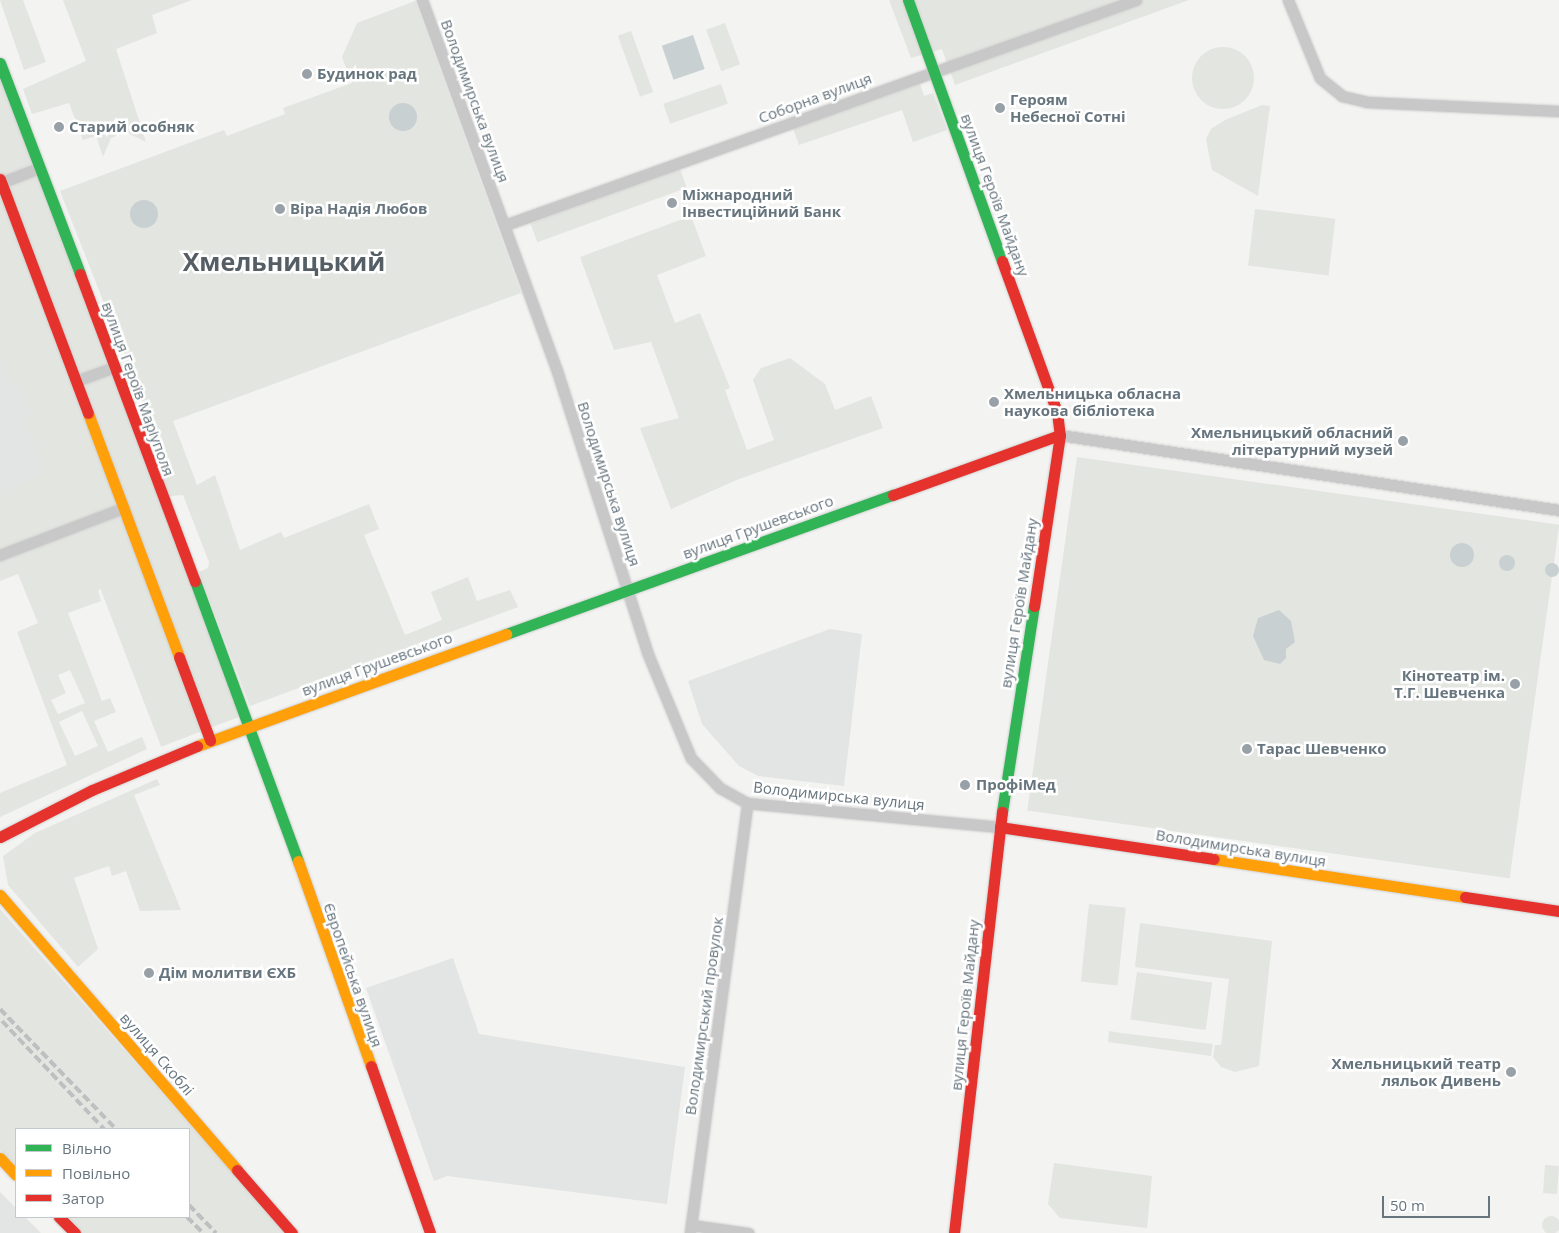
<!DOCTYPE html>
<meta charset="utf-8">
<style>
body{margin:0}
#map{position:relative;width:1559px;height:1233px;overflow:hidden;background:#f3f3f2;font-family:"Open Sans",sans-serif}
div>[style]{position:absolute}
.built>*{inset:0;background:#e3e4e4}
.green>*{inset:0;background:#e3e5e0;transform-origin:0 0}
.round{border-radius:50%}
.water>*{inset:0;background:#c9d0d2;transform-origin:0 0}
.roads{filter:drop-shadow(0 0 1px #d0d0d0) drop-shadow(0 0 1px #d0d0d0)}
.street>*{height:11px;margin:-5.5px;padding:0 5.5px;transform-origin:5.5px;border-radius:5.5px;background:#c8c8c9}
.fast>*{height:11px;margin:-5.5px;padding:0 5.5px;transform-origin:5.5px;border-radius:5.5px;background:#30b455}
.slow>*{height:11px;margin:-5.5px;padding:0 5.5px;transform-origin:5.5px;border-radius:5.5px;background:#ff9f0a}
.jam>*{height:11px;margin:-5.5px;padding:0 5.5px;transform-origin:5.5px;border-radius:5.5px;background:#e5322d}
.rail>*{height:4px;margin-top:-2px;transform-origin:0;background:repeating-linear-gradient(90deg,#bdbfc0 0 8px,transparent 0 12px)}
.dots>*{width:14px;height:14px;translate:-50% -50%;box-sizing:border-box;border:2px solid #fff;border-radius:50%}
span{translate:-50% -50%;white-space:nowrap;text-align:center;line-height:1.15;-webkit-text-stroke:5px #fff;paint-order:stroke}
.poi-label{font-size:15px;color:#67757e;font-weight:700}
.left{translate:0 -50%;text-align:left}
.right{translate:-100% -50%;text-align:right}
.street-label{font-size:15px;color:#67757e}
.town-label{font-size:25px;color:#545e64;font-weight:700}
.legend{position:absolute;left:15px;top:1128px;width:175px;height:90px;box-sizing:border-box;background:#fff;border:1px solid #c2c8cb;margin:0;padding:6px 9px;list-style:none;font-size:15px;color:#67757e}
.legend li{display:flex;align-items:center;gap:10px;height:25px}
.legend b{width:25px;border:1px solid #c2c8cb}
.scale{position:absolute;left:1382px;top:1196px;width:108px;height:22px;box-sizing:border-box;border:2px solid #67757e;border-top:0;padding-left:6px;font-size:15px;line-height:18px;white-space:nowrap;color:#67757e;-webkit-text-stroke:4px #fff;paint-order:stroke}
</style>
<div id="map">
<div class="built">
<i style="clip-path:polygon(0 223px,110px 513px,0 555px)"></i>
<i style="clip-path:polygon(830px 629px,862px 634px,844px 786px,758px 776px,739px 766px,702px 724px,688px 681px)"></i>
<i style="clip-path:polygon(453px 958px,479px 1034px,685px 1067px,667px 1204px,447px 1176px,434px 1181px,366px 988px)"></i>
<i style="clip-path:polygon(0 1192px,16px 1208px,16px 1217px,25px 1217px,41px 1233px,0 1233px)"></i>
</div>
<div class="green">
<i style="clip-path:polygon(0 0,23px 0,46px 62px,24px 70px)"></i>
<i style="clip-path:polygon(63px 0,192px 0,152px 15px,157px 33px,116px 49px,146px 142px,126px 132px,111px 138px,103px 157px,96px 136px,83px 140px,69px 103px,32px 114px,23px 89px,86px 61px)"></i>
<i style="clip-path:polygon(889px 0,1189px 0,955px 85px,942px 49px,911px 58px)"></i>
<i style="clip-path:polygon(415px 1px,521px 293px,173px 421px,197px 485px,215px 475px,240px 550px,281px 532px,284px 538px,369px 504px,379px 529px,364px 535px,405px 635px,442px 620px,431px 592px,468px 577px,477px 601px,510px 590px,518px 607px,250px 706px,199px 572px,208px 568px,209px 562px,183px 495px,170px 496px,145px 432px,153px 428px,60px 191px,224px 130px,227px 136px,285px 114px,283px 108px,352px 83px,342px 57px,357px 23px)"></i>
<i style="left:725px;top:23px;width:44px;height:20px;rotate:70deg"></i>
<i style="left:631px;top:31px;width:65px;height:14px;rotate:70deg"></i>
<i class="round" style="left:1192px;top:47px;width:62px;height:62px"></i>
<i style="left:0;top:76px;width:684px;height:90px;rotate:69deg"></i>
<i style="left:721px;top:84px;width:21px;height:61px;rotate:71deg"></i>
<i style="clip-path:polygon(920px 84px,924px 96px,933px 93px,947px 130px,913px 142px,902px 110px,799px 145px,793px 128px)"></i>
<i style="clip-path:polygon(1262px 105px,1270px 106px,1258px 196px,1212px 170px,1206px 139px,1211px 129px,1225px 120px)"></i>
<i style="left:680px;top:169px;width:20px;height:159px;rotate:70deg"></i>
<i style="left:1255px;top:209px;width:81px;height:57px;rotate:7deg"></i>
<i style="clip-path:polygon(691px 216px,706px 256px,657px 275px,675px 323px,700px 313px,730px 388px,725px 390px,747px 450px,774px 440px,753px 380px,761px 368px,790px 358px,825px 384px,835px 410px,871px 396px,883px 428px,739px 479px,671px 509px,640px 428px,679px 418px,651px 342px,614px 350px,580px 257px)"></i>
<i style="clip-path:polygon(evenodd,26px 292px,134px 577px,98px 590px,101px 601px,68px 613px,102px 701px,110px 698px,116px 712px,94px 721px,108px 752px,142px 737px,147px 749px,0 817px,0 793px,67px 765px,17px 632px,38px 623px,18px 574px,0 581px,0 491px,46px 473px,24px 422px,32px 419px,19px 382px,10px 385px,0 358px,0 302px,26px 292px,70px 670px,85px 703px,58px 714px,51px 700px,66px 693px,58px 675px,70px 670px,26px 292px,82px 711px,98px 746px,75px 756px,59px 722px,82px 711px)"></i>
<i style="left:1077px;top:457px;width:487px;height:357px;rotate:8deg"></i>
<i style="clip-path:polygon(157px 779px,160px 785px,134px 795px,181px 910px,140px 911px,126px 871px,112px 876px,109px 866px,74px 878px,98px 949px,78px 967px,8px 885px,3px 856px,35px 833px)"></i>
<i style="left:1089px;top:904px;width:37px;height:78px;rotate:6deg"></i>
<i style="clip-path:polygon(0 909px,285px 1233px,83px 1233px,67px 1217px,189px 1217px,189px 1129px,16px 1129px,16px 1166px,0 1150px)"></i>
<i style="clip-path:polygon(1140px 923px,1272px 941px,1259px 1066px,1235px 1072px,1221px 1067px,1213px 1057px,1215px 1045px,1221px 1045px,1229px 979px,1135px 967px)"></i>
<i style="left:1137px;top:972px;width:76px;height:48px;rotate:8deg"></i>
<i style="clip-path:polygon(1109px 1031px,1121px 1033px,1213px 1044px,1211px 1056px,1108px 1042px)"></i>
<i style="clip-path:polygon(1054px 1163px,1152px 1176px,1147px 1228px,1060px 1218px,1048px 1204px)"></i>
<i style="left:1545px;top:1165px;width:14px;height:28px;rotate:4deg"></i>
<i class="round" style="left:1542px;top:1216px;width:18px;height:18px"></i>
</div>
<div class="water">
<i style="left:693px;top:35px;width:36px;height:33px;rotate:71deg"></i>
<i class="round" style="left:389px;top:103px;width:28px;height:28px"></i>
<i class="round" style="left:130px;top:200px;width:28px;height:28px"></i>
<i class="round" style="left:1450px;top:543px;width:24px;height:24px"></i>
<i class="round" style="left:1499px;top:555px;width:16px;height:16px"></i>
<i class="round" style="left:1545px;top:563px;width:14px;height:14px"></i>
<i style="clip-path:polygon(1279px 610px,1291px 621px,1295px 642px,1286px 649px,1286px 658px,1280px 664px,1264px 660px,1253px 636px,1258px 618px)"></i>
</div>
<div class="roads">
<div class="street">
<i style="left:422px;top:0;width:395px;rotate:70deg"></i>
<i style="left:557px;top:371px;width:295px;rotate:72.2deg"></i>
<i style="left:647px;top:652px;width:115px;rotate:67.5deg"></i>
<i style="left:691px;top:758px;width:42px;rotate:46deg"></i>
<i style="left:720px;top:788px;width:31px;rotate:29deg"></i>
<i style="left:747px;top:803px;width:254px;rotate:5.4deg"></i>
<i style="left:1288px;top:0;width:84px;rotate:67.7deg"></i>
<i style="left:1320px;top:78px;width:28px;rotate:39deg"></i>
<i style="left:1342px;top:96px;width:26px;rotate:13deg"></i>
<i style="left:1367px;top:102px;width:192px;rotate:2.7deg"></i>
<i style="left:0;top:183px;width:42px;rotate:-21deg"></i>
<i style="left:505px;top:225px;width:670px;rotate:-19.63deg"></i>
<i style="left:76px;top:381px;width:40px;rotate:-20.2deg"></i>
<i style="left:1060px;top:435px;width:505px;rotate:8.55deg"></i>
<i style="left:0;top:555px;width:132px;rotate:-20.9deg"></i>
<i style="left:691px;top:1225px;width:58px;rotate:8deg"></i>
<i style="left:690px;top:1233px;width:434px;rotate:-82.4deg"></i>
</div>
<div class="fast">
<i style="left:908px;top:0;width:277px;rotate:70.2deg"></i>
<i style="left:0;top:63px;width:226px;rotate:69.2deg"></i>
<i style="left:195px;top:581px;width:298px;rotate:69.8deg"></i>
<i style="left:506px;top:634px;width:411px;rotate:-19.8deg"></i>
<i style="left:1002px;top:812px;width:208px;rotate:-81.2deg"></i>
</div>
<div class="slow">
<i style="left:88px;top:413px;width:260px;rotate:69.5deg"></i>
<i style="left:197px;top:746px;width:329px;rotate:-19.9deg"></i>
<i style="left:1214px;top:859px;width:254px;rotate:8.6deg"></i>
<i style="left:298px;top:861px;width:218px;rotate:70.4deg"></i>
<i style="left:0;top:895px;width:363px;rotate:49.2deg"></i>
<i style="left:0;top:1158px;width:23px;rotate:47deg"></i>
</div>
<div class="jam">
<i style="left:0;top:179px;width:250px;rotate:69.4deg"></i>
<i style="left:1002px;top:261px;width:161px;rotate:70deg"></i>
<i style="left:1057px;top:412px;width:23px;rotate:83deg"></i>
<i style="left:1060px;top:435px;width:173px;rotate:98.6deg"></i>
<i style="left:80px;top:274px;width:328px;rotate:69.5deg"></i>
<i style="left:893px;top:495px;width:177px;rotate:-19.8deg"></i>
<i style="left:179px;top:657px;width:89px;rotate:69.5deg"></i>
<i style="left:1000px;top:827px;width:216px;rotate:8.5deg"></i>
<i style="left:0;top:837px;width:103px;rotate:-27.1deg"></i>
<i style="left:92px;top:790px;width:114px;rotate:-22.7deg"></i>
<i style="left:1465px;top:897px;width:95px;rotate:8.5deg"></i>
<i style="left:371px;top:1066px;width:177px;rotate:70.5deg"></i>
<i style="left:237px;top:1170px;width:84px;rotate:48.9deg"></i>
<i style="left:59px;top:1217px;width:23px;rotate:45deg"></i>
<i style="left:954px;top:1233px;width:424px;rotate:-83.5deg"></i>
</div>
</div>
<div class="rail">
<i style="left:0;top:1009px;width:167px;rotate:46deg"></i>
<i style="left:2px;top:1021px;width:149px;rotate:46.6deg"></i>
<i style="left:189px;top:1205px;width:39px;rotate:46deg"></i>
<i style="left:187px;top:1217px;width:23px;rotate:45deg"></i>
</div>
<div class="dots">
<i style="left:307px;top:74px;background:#98a1a7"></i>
<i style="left:1000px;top:108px;background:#98a1a7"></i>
<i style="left:59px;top:127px;background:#98a1a7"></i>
<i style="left:672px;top:203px;background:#98a1a7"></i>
<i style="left:280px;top:209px;background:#98a1a7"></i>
<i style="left:994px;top:402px;background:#98a1a7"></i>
<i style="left:1403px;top:441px;background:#98a1a7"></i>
<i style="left:1515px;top:684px;background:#98a1a7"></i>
<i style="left:1247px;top:749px;background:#98a1a7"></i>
<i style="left:965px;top:785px;background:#98a1a7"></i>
<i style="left:149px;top:973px;background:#98a1a7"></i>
<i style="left:1511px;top:1072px;background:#98a1a7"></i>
</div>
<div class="poi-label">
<span class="left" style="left:317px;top:74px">Будинок рад</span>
<span class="left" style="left:1010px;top:108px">Героям<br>Небесної Сотні</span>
<span class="left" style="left:69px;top:127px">Старий особняк</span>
<span class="left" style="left:682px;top:203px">Міжнародний<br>Інвестиційний Банк</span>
<span class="left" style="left:290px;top:209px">Віра Надія Любов</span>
<span class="left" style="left:1004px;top:402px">Хмельницька обласна<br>наукова бібліотека</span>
<span class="right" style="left:1393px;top:441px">Хмельницький обласний<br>літературний музей</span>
<span class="right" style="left:1505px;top:684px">Кінотеатр ім.<br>Т.Г. Шевченка</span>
<span class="left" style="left:1257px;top:749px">Тарас Шевченко</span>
<span class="left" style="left:976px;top:785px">ПрофіМед</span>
<span class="left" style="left:159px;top:973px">Дім молитви ЄХБ</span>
<span class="right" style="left:1501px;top:1072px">Хмельницький театр<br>ляльок Дивень</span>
</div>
<div class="street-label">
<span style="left:815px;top:98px;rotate:-20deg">Соборна вулиця</span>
<span style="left:475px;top:101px;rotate:70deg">Володимирська вулиця</span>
<span style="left:995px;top:195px;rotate:70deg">вулиця Героїв Майдану</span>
<span style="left:138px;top:389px;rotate:70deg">вулиця Героїв Маріуполя</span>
<span style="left:609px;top:484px;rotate:72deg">Володимирська вулиця</span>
<span style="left:758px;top:527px;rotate:-20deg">вулиця Грушевського</span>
<span style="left:1019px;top:603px;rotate:-81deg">вулиця Героїв Майдану</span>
<span style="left:377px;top:664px;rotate:-20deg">вулиця Грушевського</span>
<span style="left:839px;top:796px;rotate:6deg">Володимирська вулиця</span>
<span style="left:1241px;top:848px;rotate:9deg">Володимирська вулиця</span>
<span style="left:353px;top:975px;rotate:71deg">Європейська вулиця</span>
<span style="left:965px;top:1005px;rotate:-84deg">вулиця Героїв Майдану</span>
<span style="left:704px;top:1016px;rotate:-82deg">Володимирський провулок</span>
<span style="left:157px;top:1054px;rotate:49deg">вулиця Скоблі</span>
</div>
<div class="town-label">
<span style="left:284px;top:261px">Хмельницький</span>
</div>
<ul class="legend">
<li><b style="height:6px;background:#30b455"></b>Вільно</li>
<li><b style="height:6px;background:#ff9f0a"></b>Повільно</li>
<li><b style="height:6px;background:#e5322d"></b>Затор</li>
</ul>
<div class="scale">50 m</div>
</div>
